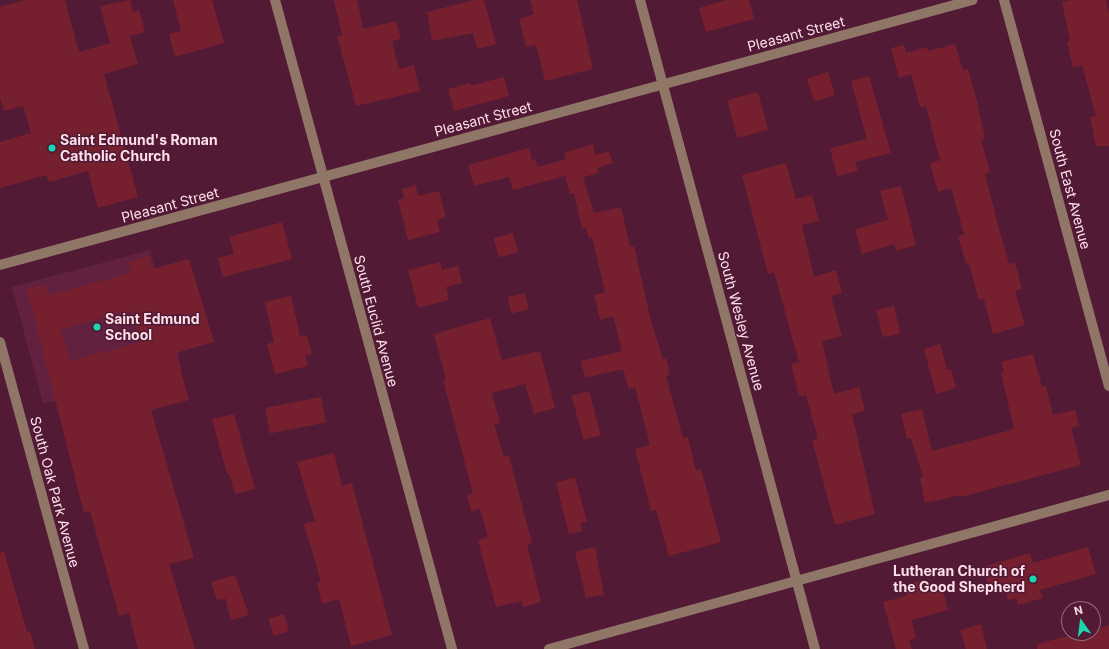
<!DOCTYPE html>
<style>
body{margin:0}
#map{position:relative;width:1109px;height:649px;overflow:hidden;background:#521a35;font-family:Inter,sans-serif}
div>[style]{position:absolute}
.built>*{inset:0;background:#61213f;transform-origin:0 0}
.building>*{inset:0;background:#76202f;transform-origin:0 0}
.minor>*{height:10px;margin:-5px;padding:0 5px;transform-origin:5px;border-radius:5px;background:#8f7666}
.dots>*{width:11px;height:11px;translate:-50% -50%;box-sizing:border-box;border:2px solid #521a35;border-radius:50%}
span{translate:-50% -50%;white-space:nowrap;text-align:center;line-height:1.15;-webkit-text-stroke:3px #521a35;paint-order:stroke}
.street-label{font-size:14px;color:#fddfe9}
.poi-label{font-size:14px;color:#fddfe9;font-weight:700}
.left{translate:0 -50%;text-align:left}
.right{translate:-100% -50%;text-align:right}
.north{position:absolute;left:1061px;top:601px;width:40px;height:40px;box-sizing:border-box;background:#521a35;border:1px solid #96697d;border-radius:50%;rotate:346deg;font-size:11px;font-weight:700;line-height:16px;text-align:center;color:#fddfe9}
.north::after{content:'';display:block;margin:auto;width:14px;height:18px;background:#1cd5b1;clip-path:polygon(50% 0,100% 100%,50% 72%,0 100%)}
</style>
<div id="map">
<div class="built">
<i style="left:150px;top:250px;width:121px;height:143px;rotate:75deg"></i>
</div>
<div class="building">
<i style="clip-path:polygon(24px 0,65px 0,79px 52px,110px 43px,100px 6px,130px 0,133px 12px,139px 10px,145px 32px,130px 36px,138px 64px,104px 74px,138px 197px,98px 208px,88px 171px,49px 182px,46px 175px,0 188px,0 142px,31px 133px,23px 106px,4px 111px,0 98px,0 7px)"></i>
<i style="clip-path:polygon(173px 0,212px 0,224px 43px,175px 57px,169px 34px,181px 31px)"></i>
<i style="clip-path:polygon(334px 0,357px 0,363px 29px,396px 21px,401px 39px,392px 41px,399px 69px,414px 65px,420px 91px,356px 106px,337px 36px,342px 35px)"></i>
<i style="clip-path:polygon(474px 0,484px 0,496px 44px,477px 49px,473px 33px,432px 41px,427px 12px)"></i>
<i style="clip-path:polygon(530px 0,577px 0,593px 69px,545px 81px,536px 45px,526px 47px,519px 19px,534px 14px)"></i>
<i style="clip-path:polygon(727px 0,749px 0,754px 19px,706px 32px,699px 8px)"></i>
<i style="clip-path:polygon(1072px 0,1106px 0,1109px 13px,1109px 146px,1096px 146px,1090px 117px,1096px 116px,1082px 65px,1073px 67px,1067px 42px,1070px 41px,1062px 2px)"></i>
<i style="clip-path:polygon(955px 44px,963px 70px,968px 69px,977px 101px,985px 139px,981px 140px,990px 172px,985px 174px,998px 225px,1009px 264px,1015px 262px,1022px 289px,1015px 291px,1025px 325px,993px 334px,984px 299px,979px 300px,969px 263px,966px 264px,958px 236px,964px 234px,951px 188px,938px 192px,930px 163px,940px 160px,926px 106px,920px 107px,911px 74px,899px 78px,891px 48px,904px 45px,906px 53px,927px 47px,928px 51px)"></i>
<i style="left:828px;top:72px;width:24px;height:22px;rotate:73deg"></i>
<i style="clip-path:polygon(869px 76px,891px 153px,855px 162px,858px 171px,837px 176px,830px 148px,867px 139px,851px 81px)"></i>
<i style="clip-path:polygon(504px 77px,509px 96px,454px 111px,448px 89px,470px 83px,470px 86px)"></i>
<i style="left:758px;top:92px;width:39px;height:32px;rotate:75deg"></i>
<i style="clip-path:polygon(593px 144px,595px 155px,609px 151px,613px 163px,597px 168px,599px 173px,583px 177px,594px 213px,621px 207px,630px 247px,634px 246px,651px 321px,663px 359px,666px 358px,670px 375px,666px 376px,683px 438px,688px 437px,696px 471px,701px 469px,721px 542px,669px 556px,656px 510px,651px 511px,635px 449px,650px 445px,635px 387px,629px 389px,623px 369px,585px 378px,581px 361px,622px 351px,613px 316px,600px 320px,594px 295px,605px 292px,592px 237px,589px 238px,586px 228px,582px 229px,574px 193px,570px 194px,565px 176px,513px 190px,509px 177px,474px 186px,468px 165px,529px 148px,532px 160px,535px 159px,538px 167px,566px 159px,564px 153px)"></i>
<i style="clip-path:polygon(786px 163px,796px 199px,812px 195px,819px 221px,802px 225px,814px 277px,836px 270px,842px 293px,831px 296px,842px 336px,822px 341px,834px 394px,859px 387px,865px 411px,852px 414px,875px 514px,835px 525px,812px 440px,818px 439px,806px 395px,799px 396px,791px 364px,799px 362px,774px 272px,768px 274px,742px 175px)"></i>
<i style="clip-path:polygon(416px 185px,418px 196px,439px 191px,446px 217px,437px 220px,440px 232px,408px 240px,398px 200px,404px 198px,402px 189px)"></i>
<i style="clip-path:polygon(901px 186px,916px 245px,896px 251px,894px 244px,862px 254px,855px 229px,888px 220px,880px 191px)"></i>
<i style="clip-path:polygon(282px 222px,292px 259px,223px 277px,218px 258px,234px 254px,229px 237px)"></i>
<i style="left:513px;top:233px;width:20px;height:20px;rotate:75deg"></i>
<i style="clip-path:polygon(evenodd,149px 256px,152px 269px,189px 259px,214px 342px,176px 353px,189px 400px,151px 410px,194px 558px,169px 564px,195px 649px,138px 649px,129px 613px,119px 616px,90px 511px,84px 513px,27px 289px,45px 284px,48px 295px,131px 273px,128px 262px,149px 256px,132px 310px,141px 342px,70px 361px,61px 329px,132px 310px)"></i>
<i style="clip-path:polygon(440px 262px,442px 270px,458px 266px,462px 283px,446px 287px,449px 300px,418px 308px,408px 270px)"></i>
<i style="left:525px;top:293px;width:17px;height:18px;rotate:77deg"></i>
<i style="clip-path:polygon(291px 296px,300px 336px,307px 335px,312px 354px,305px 355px,308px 366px,275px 374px,267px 344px,274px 342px,265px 302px)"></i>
<i style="left:894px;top:306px;width:28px;height:18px;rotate:77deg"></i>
<i style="clip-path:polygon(490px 318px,502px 360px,540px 351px,555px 408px,534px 414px,525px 384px,492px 393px,500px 423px,494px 424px,504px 457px,509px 456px,532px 543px,527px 544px,541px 602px,523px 607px,522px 601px,496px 607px,478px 540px,488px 537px,480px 509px,471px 511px,467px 495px,473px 493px,443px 380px,446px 379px,434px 334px)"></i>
<i style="clip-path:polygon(940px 344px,947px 370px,951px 369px,956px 388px,936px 394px,924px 349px)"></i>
<i style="clip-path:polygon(1033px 354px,1042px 387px,1046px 386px,1053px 415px,1075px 410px,1079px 426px,1071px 428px,1081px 465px,961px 497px,961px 495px,925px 503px,920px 478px,923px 477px,911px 438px,907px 439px,901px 414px,922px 409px,932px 451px,1014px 429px,1001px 373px,1004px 372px,1001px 362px)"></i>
<i style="left:589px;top:391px;width:46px;height:18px;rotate:75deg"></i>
<i style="left:321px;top:397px;width:26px;height:57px;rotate:79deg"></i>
<i style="clip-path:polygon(234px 414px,255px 489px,235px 494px,229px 474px,227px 474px,212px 419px)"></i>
<i style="clip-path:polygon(334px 453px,342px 486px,352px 483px,392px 635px,351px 646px,339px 599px,322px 604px,317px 583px,321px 582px,304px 524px,315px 521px,297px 462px)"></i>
<i style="clip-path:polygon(575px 477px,587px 522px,580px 523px,582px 531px,569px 534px,556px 483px)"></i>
<i style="clip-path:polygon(595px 547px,604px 595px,586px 598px,575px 552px)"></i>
<i style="clip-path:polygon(1088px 547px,1096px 574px,1040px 590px,1043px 598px,1018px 605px,1016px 598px,1008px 600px,1003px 584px,989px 588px,983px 567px,1030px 553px,1033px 563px)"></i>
<i style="clip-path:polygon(4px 552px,27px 632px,30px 631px,35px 649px,0 649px,0 553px)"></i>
<i style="clip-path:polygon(235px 575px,249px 615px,231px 620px,225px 598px,217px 600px,211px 582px)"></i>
<i style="clip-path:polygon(921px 581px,923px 587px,941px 582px,948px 610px,911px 620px,916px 638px,909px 640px,912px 649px,896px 649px,883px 602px,907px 596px,904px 585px)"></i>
<i style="left:284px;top:614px;width:18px;height:16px;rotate:74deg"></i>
<i style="clip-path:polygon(981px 624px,987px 649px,966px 649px,960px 630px)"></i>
<i style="clip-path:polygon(1109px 625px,1109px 649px,1037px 649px,1037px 644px,1080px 633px,1093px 633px,1093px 630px)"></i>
</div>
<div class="minor">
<i style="left:275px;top:0;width:673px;rotate:74.74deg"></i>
<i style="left:640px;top:0;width:672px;rotate:74.91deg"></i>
<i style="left:1004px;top:0;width:400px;rotate:74.8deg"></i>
<i style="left:0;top:265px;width:1008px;rotate:-15.24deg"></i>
<i style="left:0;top:342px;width:318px;rotate:74.7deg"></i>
<i style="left:549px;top:649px;width:581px;rotate:-15.38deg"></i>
</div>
<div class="dots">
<i style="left:52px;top:148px;background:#1cd5b1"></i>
<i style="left:97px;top:327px;background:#1cd5b1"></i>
<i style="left:1033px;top:579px;background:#1cd5b1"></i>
</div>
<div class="street-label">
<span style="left:796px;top:34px;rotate:-15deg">Pleasant Street</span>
<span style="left:483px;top:119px;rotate:-15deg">Pleasant Street</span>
<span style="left:1070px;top:189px;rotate:75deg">South East Avenue</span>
<span style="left:170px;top:205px;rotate:-15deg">Pleasant Street</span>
<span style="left:376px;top:321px;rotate:75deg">South Euclid Avenue</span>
<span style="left:741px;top:321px;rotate:75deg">South Wesley Avenue</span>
<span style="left:55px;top:492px;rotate:75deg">South Oak Park Avenue</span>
</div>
<div class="poi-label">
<span class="left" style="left:60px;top:148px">Saint Edmund's Roman<br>Catholic Church</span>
<span class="left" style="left:105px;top:327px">Saint Edmund<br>School</span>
<span class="right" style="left:1025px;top:579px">Lutheran Church of<br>the Good Shepherd</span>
</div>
<div class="north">N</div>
</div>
